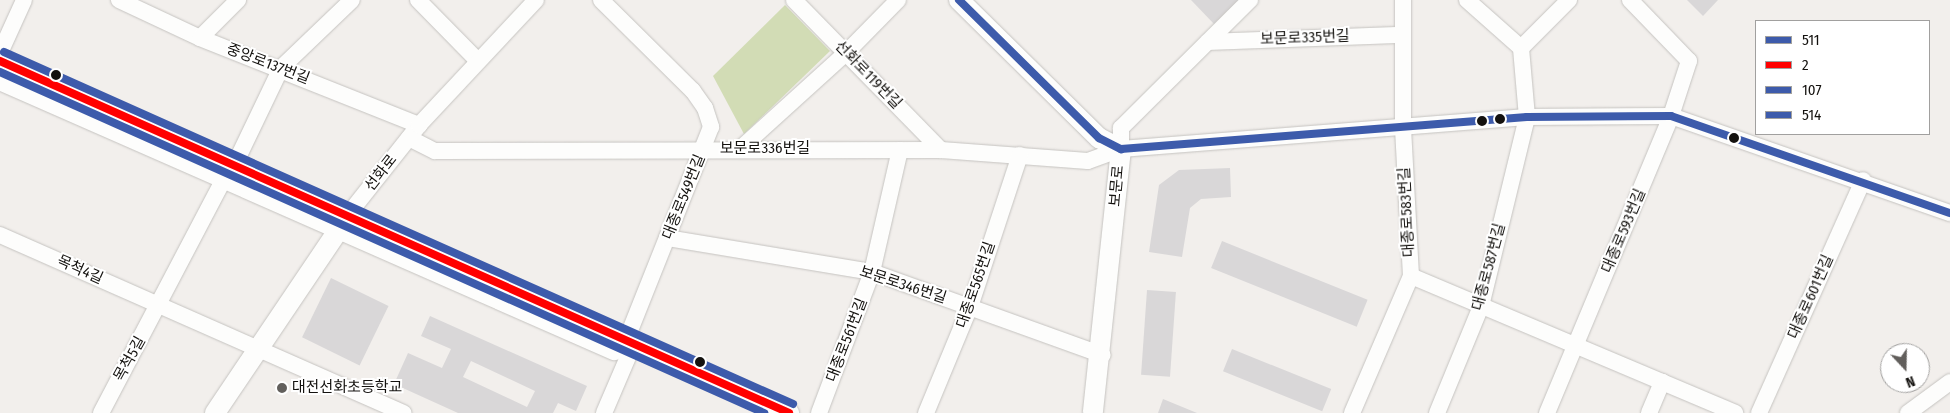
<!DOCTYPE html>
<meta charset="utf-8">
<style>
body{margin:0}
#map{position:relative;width:1950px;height:413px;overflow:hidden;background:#f2efec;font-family:"Fira Sans Condensed","Noto Sans KR",sans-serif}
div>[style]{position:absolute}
.green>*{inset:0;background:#d2dcb5}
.building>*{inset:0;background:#d9d7d8;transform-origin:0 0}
.roads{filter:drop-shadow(0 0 1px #c5c3c0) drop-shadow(0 0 1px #c5c3c0)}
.minor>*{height:16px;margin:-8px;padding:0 8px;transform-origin:8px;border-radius:8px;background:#fdfdfc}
.major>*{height:20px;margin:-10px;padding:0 10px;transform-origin:10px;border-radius:10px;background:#fdfdfc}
.bus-1>*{height:8px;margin:-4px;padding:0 4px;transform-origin:4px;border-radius:4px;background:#3d5bab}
.bus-2>*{height:8px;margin:-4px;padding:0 4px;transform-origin:4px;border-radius:4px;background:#f00}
.bus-3>*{height:8px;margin:-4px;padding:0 4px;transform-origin:4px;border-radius:4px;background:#3d5bab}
.bus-4>*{height:8px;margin:-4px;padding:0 4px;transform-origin:4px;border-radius:4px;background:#3d5bab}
.dots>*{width:14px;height:14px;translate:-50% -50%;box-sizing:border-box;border:2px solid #fff;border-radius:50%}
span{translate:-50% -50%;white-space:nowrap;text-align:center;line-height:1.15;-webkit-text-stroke:4px #fff;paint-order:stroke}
.street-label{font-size:15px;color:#14120f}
.poi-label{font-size:15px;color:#14120f}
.left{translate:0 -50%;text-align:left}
.legend{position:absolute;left:1755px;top:20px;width:175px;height:115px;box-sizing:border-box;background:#fff;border:1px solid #a1a09f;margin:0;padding:6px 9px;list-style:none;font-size:15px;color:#14120f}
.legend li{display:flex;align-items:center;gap:10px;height:25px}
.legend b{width:25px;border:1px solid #a1a09f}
.north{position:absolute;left:1880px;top:343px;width:50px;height:50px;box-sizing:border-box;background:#fff;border:1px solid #a1a09f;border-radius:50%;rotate:159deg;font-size:14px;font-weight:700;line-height:20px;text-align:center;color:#14120f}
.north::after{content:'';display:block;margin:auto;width:18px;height:22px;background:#625f5c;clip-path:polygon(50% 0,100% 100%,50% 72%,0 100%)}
</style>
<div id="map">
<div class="green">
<i style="clip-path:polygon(785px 5px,830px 51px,744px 134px,713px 76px)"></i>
</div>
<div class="building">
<i style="clip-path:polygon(1191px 0,1241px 0,1215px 25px)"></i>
<i style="clip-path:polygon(1687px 0,1718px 0,1703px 16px)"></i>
<i style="clip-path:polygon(1230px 168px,1231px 197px,1201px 199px,1190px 208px,1182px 257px,1149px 252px,1159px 185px,1179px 170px)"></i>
<i style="left:1222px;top:241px;width:157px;height:29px;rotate:22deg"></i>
<i style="left:331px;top:278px;width:64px;height:66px;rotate:26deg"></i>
<i style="left:1147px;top:290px;width:29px;height:85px;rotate:4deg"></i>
<i style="clip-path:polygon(evenodd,430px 316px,587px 386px,576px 411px,558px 403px,553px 413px,458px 413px,394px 384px,408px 353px,442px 368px,451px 349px,421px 336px,430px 316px,471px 361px,535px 391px,527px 407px,463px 377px,471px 361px)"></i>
<i style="left:1232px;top:349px;width:107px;height:24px;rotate:22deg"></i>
<i style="clip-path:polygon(1163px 399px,1197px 413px,1158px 413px)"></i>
</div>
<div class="roads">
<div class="minor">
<i style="left:119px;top:0;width:89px;rotate:25.1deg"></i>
<i style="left:200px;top:38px;width:236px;rotate:21.7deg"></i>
<i style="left:418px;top:0;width:84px;rotate:45.5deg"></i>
<i style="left:601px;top:0;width:129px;rotate:44.7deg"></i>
<i style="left:693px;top:91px;width:21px;rotate:55deg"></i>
<i style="left:705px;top:108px;width:20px;rotate:72deg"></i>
<i style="left:711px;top:127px;width:230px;rotate:111.7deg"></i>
<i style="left:794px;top:0;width:210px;rotate:45.6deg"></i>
<i style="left:1467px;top:0;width:72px;rotate:41.6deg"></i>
<i style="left:200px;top:38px;width:54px;rotate:-45deg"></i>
<i style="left:1208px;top:42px;width:194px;rotate:-2.1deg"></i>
<i style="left:1521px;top:48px;width:68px;rotate:-45deg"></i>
<i style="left:0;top:53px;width:58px;rotate:-65.6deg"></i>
<i style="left:409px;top:138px;width:29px;rotate:27deg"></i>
<i style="left:435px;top:151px;width:506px;rotate:-0.11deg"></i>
<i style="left:941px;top:150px;width:147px;rotate:4.3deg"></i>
<i style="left:1088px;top:161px;width:35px;rotate:-20deg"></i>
<i style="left:1121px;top:149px;width:407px;rotate:-4.5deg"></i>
<i style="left:1527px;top:117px;width:144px;rotate:-0.4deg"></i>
<i style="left:1671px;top:116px;width:295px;rotate:19.2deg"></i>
<i style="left:740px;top:149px;width:143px;rotate:-42.2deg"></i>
<i style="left:846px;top:53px;width:74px;rotate:-45.5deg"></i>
<i style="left:1121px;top:149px;width:21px;rotate:-90deg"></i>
<i style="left:1121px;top:128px;width:182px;rotate:-44.8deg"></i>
<i style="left:234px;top:166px;width:109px;rotate:-64.4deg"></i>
<i style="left:281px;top:68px;width:98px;rotate:-43.8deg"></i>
<i style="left:347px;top:216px;width:116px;rotate:-51.6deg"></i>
<i style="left:419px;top:125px;width:171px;rotate:-46.9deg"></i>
<i style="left:0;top:235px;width:441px;rotate:23.8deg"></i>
<i style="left:667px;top:238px;width:208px;rotate:9.4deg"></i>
<i style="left:872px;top:272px;width:245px;rotate:19.8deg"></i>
<i style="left:1411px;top:276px;width:352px;rotate:22.9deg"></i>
<i style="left:101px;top:413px;width:264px;rotate:-62.3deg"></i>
<i style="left:604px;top:413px;width:61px;rotate:-66.8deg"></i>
<i style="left:819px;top:413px;width:151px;rotate:-69.4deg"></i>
<i style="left:872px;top:272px;width:125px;rotate:-77.1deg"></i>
<i style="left:926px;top:413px;width:115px;rotate:-67.5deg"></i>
<i style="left:970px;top:307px;width:160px;rotate:-71.8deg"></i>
<i style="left:1352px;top:413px;width:149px;rotate:-66.7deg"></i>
<i style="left:1411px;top:276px;width:150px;rotate:-93.1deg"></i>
<i style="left:1403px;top:126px;width:126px;rotate:-90deg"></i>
<i style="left:1437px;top:413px;width:116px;rotate:-67.6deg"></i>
<i style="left:1481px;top:306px;width:195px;rotate:-76.3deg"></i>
<i style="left:1527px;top:117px;width:69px;rotate:-95deg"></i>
<i style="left:1547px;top:413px;width:322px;rotate:-67.3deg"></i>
<i style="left:1671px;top:116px;width:58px;rotate:-71.9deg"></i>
<i style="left:1689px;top:61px;width:85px;rotate:-134deg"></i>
<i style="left:1649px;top:413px;width:34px;rotate:-67deg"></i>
<i style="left:1759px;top:413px;width:255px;rotate:-65.9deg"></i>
<i style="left:1908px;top:413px;width:52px;rotate:-36.4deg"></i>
</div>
<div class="major">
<i style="left:959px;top:0;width:197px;rotate:44.6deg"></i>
<i style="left:1099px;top:138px;width:25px;rotate:27deg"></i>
<i style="left:1121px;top:149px;width:265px;rotate:96.1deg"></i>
<i style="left:0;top:61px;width:864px;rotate:24.04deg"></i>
<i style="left:0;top:80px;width:671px;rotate:23.74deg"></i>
<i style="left:215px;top:413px;width:233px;rotate:-56deg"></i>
</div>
</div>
<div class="bus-1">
<i style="left:959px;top:0;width:197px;rotate:44.6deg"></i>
<i style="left:1099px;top:138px;width:25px;rotate:27deg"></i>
<i style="left:1121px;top:149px;width:407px;rotate:-4.5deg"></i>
<i style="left:1527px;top:117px;width:144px;rotate:-0.4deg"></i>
<i style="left:1671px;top:116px;width:295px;rotate:19.2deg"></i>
</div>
<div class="bus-2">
<i style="left:0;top:61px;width:864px;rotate:24.04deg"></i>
</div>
<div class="bus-3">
<i style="left:0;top:72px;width:837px;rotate:24.05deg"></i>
</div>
<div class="bus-4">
<i style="left:4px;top:52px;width:864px;rotate:24.04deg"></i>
</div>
<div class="dots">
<i style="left:56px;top:75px;background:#14120f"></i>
<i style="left:1500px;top:119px;background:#14120f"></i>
<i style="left:1482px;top:121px;background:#14120f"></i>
<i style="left:1734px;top:138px;background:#14120f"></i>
<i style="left:700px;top:362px;background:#14120f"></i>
<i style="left:282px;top:388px;background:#625f5c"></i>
</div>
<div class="street-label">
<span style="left:1305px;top:38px;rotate:-2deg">보문로335번길</span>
<span style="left:268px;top:64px;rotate:21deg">중앙로137번길</span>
<span style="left:868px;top:75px;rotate:46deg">선화로119번길</span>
<span style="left:765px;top:149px">보문로336번길</span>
<span style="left:381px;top:173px;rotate:-52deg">선화로</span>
<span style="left:1117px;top:186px;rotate:-85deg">보문로</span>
<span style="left:684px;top:197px;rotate:-68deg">대종로549번길</span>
<span style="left:1407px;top:212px;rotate:-93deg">대종로583번길</span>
<span style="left:1624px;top:231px;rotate:-67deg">대종로593번길</span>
<span style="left:1489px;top:267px;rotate:-75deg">대종로587번길</span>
<span style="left:80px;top:270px;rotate:24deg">목척4길</span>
<span style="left:903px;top:285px;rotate:18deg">보문로346번길</span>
<span style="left:976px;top:285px;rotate:-71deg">대종로565번길</span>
<span style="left:1811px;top:297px;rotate:-66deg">대종로601번길</span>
<span style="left:847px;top:340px;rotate:-69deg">대종로561번길</span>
<span style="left:130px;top:359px;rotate:-61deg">목척5길</span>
</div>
<div class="poi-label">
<span class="left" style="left:292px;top:388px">대전선화초등학교</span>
</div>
<ul class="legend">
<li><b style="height:6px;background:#3d5bab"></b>511</li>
<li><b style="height:6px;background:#f00"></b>2</li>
<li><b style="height:6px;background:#3d5bab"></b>107</li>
<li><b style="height:6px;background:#3d5bab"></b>514</li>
</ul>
<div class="north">N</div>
</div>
